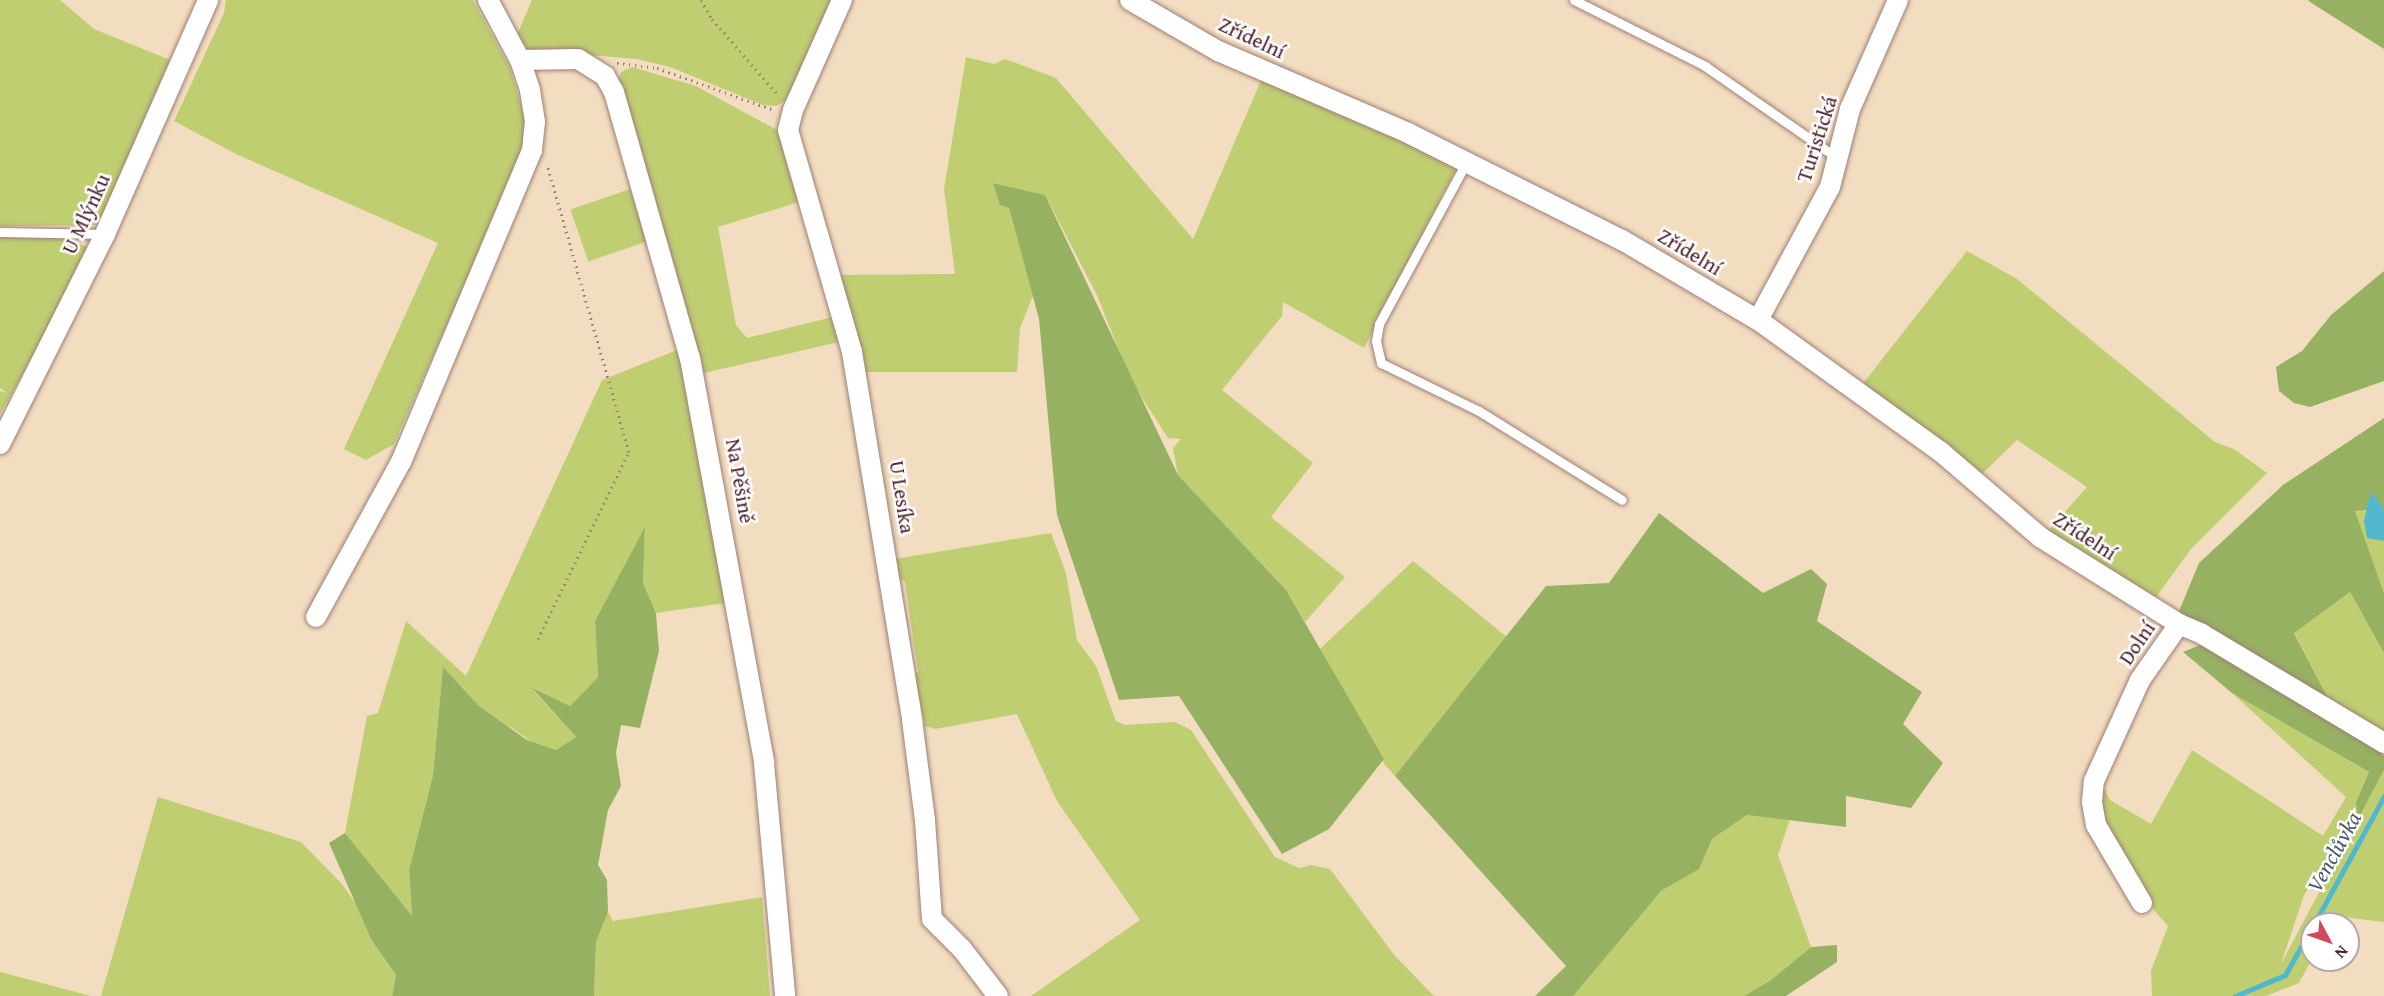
<!DOCTYPE html>
<meta charset="utf-8">
<style>
body{margin:0}
#map{position:relative;width:2384px;height:996px;overflow:hidden;background:#f3ddc0;font-family:"Gentium Book Plus",serif}
div>[style]{position:absolute}
.green>*{inset:0;background:#bfce71;transform-origin:0 0}
.forest>*{inset:0;background:#97b163}
.water>*{inset:0;background:#50b7ce}
.stream>*{height:5px;margin:-2.5px;padding:0 2.5px;transform-origin:2.5px;border-radius:2.5px;background:#50b7ce}
.path>*{height:3px;margin-top:-1.5px;transform-origin:0;background:repeating-linear-gradient(90deg,#9e7e76 0 1.5px,transparent 0 6px)}
.roads{filter:drop-shadow(0 0 2px #9e7e76) drop-shadow(0 0 2px #9e7e76)}
.service>*{height:9px;margin:-4.5px;padding:0 4.5px;transform-origin:4.5px;border-radius:4.5px;background:#fff}
.minor>*{height:20px;margin:-10px;padding:0 10px;transform-origin:10px;border-radius:10px;background:#fff}
span{translate:-50% -50%;white-space:nowrap;text-align:center;line-height:1.15;-webkit-text-stroke:5px #fff;paint-order:stroke}
.street-label{font-size:21px;color:#4a1f2b}
.water-label{font-size:22px;color:#4c5c6c;font-style:italic}
.north{position:absolute;left:2300px;top:912px;width:60px;height:60px;box-sizing:border-box;background:#fff;border:2px solid #b7a5aa;border-radius:50%;rotate:131deg;font-size:16px;font-weight:700;line-height:24px;text-align:center;color:#4a1f2b}
.north::after{content:'';display:block;margin:auto;width:21px;height:27px;background:#d1495b;clip-path:polygon(50% 0,100% 100%,50% 72%,0 100%)}
</style>
<div id="map">
<div class="green">
<i style="clip-path:polygon(0 0,60px 0,94px 29px,170px 60px,98px 225px,0 226px)"></i>
<i style="clip-path:polygon(226px 0,473px 0,510px 68px,525px 119px,524px 143px,518px 163px,394px 444px,366px 460px,344px 449px,438px 243px,236px 154px,174px 121px,224px 13px)"></i>
<i style="clip-path:polygon(532px 0,833px 0,792px 89px,785px 101px,776px 106px,763px 105px,670px 67px,637px 59px,528px 50px,517px 35px)"></i>
<i style="clip-path:polygon(966px 57px,994px 64px,1005px 59px,1056px 78px,1193px 239px,1262px 78px,1449px 158px,1457px 167px,1364px 348px,1283px 302px,1282px 316px,1222px 390px,1313px 463px,1271px 517px,1345px 577px,1305px 622px,1286px 590px,1178px 475px,1173px 448px,1181px 439px,1168px 438px,1130px 379px,1097px 295px,1045px 195px,993px 183px,1009px 208px,1033px 296px,1020px 328px,1017px 372px,862px 372px,838px 275px,955px 274px,944px 189px)"></i>
<i style="clip-path:polygon(632px 67px,696px 86px,777px 130px,799px 202px,718px 227px,736px 325px,747px 338px,833px 317px,839px 342px,704px 373px,619px 80px,621px 72px)"></i>
<i style="left:630px;top:189px;width:55px;height:63px;rotate:71deg"></i>
<i style="clip-path:polygon(0 237px,63px 238px,93px 249px,0 414px,0 391px,7px 393px,0 388px)"></i>
<i style="clip-path:polygon(1967px 251px,2017px 279px,2215px 442px,2234px 449px,2267px 473px,2191px 549px,2157px 596px,2141px 596px,2048px 531px,2087px 487px,2017px 440px,1981px 475px,1861px 386px)"></i>
<i style="clip-path:polygon(677px 350px,732px 602px,656px 613px,643px 583px,645px 529px,595px 621px,598px 677px,570px 706px,533px 690px,576px 737px,556px 750px,532px 742px,478px 705px,443px 668px,433px 775px,409px 870px,412px 917px,345px 833px,367px 716px,378px 713px,406px 621px,466px 676px,602px 380px)"></i>
<i style="clip-path:polygon(2384px 510px,2384px 593px,2355px 511px)"></i>
<i style="clip-path:polygon(1051px 533px,1066px 573px,1077px 640px,1096px 666px,1116px 721px,1125px 725px,1175px 722px,1191px 730px,1275px 857px,1299px 868px,1311px 865px,1330px 869px,1395px 956px,1434px 996px,1031px 996px,1140px 920px,1057px 801px,1017px 714px,935px 729px,925px 726px,914px 674px,918px 672px,905px 582px,898px 576px,895px 559px)"></i>
<i style="clip-path:polygon(1413px 561px,1507px 637px,1395px 776px,1385px 765px,1320px 649px)"></i>
<i style="clip-path:polygon(2350px 592px,2384px 653px,2384px 733px,2329px 700px,2294px 632px)"></i>
<i style="clip-path:polygon(evenodd,2232px 693px,2369px 772px,2356px 802px,2358px 818px,2384px 770px,2384px 922px,2335px 916px,2331px 924px,2312px 924px,2312px 959px,2299px 983px,2266px 996px,2152px 996px,2151px 971px,2168px 926px,2154px 910px,2104px 821px,2102px 785px,2110px 800px,2151px 824px,2192px 750px,2323px 836px,2346px 797px,2232px 693px,2354px 825px,2355px 825px,2281px 964px,2304px 895px,2354px 825px)"></i>
<i style="clip-path:polygon(158px 797px,301px 842px,341px 883px,360px 909px,372px 941px,396px 975px,392px 996px,101px 996px)"></i>
<i style="clip-path:polygon(1747px 815px,1790px 819px,1778px 855px,1811px 947px,1771px 980px,1744px 996px,1556px 996px,1661px 891px,1698px 869px,1712px 839px)"></i>
<i style="clip-path:polygon(762px 897px,770px 996px,594px 996px,596px 942px,608px 912px,613px 921px)"></i>
<i style="clip-path:polygon(0 972px,91px 996px,0 996px)"></i>
</div>
<div class="forest">
<i style="clip-path:polygon(2308px 0,2384px 0,2384px 49px,2310px 2px)"></i>
<i style="clip-path:polygon(993px 183px,1045px 195px,1178px 475px,1286px 590px,1384px 759px,1329px 829px,1282px 854px,1179px 696px,1119px 700px,1057px 515px,1039px 319px,1009px 208px,1000px 205px)"></i>
<i style="clip-path:polygon(2384px 271px,2384px 381px,2310px 407px,2294px 403px,2279px 391px,2276px 367px,2302px 351px,2331px 315px)"></i>
<i style="clip-path:polygon(2384px 418px,2384px 509px,2355px 511px,2384px 593px,2384px 653px,2350px 592px,2294px 633px,2329px 700px,2384px 756px,2384px 770px,2358px 819px,2356px 802px,2369px 772px,2232px 693px,2183px 652px,2212px 640px,2179px 611px,2199px 563px,2283px 485px)"></i>
<i style="clip-path:polygon(1659px 513px,1763px 593px,1811px 569px,1827px 584px,1817px 621px,1922px 692px,1903px 724px,1943px 763px,1911px 808px,1846px 796px,1846px 827px,1747px 815px,1712px 839px,1699px 869px,1661px 891px,1573px 996px,1535px 996px,1566px 966px,1395px 776px,1546px 586px,1609px 583px)"></i>
<i style="clip-path:polygon(645px 527px,643px 583px,656px 613px,659px 651px,640px 728px,621px 725px,616px 753px,621px 786px,608px 810px,598px 865px,607px 880px,608px 912px,596px 942px,594px 996px,392px 996px,396px 975px,372px 941px,329px 843px,345px 833px,412px 916px,409px 870px,433px 775px,443px 667px,478px 705px,527px 740px,556px 750px,576px 737px,532px 688px,570px 706px,598px 677px,595px 621px)"></i>
<i style="clip-path:polygon(1837px 945px,1837px 962px,1786px 996px,1744px 996px,1771px 980px,1811px 947px)"></i>
</div>
<div class="water">
<i style="clip-path:polygon(2371px 492px,2384px 509px,2384px 541px,2367px 538px,2364px 521px)"></i>
</div>
<div class="stream">
<i style="left:2314px;top:924px;width:146px;rotate:-61.3deg"></i>
<i style="left:2235px;top:996px;width:54px;rotate:-22.8deg"></i>
<i style="left:2285px;top:975px;width:55px;rotate:-60.6deg"></i>
</div>
<div class="path">
<i style="left:701px;top:0;width:22px;rotate:60deg"></i>
<i style="left:712px;top:19px;width:102px;rotate:49deg"></i>
<i style="left:617px;top:63px;width:40px;rotate:7.1deg"></i>
<i style="left:657px;top:68px;width:124px;rotate:19.7deg"></i>
<i style="left:538px;top:639px;width:208px;rotate:-64.1deg"></i>
<i style="left:629px;top:452px;width:299px;rotate:-105.9deg"></i>
</div>
<div class="roads">
<div class="service">
<i style="left:1574px;top:0;width:147px;rotate:26.7deg"></i>
<i style="left:1705px;top:66px;width:160px;rotate:34.8deg"></i>
<i style="left:1467px;top:161px;width:185px;rotate:118.4deg"></i>
<i style="left:1379px;top:324px;width:17px;rotate:100deg"></i>
<i style="left:1376px;top:341px;width:23px;rotate:77deg"></i>
<i style="left:1381px;top:363px;width:109px;rotate:26.1deg"></i>
<i style="left:1479px;top:411px;width:168px;rotate:31.9deg"></i>
<i style="left:0;top:232px;width:105px;rotate:1.1deg"></i>
</div>
<div class="minor">
<i style="left:842px;top:0;width:120px;rotate:114deg"></i>
<i style="left:793px;top:110px;width:21px;rotate:104deg"></i>
<i style="left:788px;top:130px;width:231px;rotate:73.9deg"></i>
<i style="left:852px;top:352px;width:373px;rotate:80.7deg"></i>
<i style="left:912px;top:720px;width:101px;rotate:82.6deg"></i>
<i style="left:925px;top:820px;width:99px;rotate:86deg"></i>
<i style="left:932px;top:919px;width:42px;rotate:45deg"></i>
<i style="left:962px;top:949px;width:59px;rotate:52.5deg"></i>
<i style="left:1130px;top:0;width:102px;rotate:30.1deg"></i>
<i style="left:1218px;top:51px;width:207px;rotate:23.3deg"></i>
<i style="left:1408px;top:133px;width:239px;rotate:26.6deg"></i>
<i style="left:1622px;top:240px;width:158px;rotate:30.5deg"></i>
<i style="left:1758px;top:320px;width:226px;rotate:35.8deg"></i>
<i style="left:1941px;top:452px;width:130px;rotate:40.6deg"></i>
<i style="left:2040px;top:537px;width:164px;rotate:32deg"></i>
<i style="left:520px;top:60px;width:58px;rotate:-1deg"></i>
<i style="left:578px;top:59px;width:32px;rotate:32deg"></i>
<i style="left:605px;top:76px;width:18px;rotate:61deg"></i>
<i style="left:614px;top:92px;width:277px;rotate:74.1deg"></i>
<i style="left:690px;top:358px;width:412px;rotate:79.6deg"></i>
<i style="left:764px;top:763px;width:234px;rotate:84.8deg"></i>
<i style="left:1758px;top:320px;width:151px;rotate:-61.6deg"></i>
<i style="left:1830px;top:187px;width:81px;rotate:-75.6deg"></i>
<i style="left:1850px;top:109px;width:119px;rotate:-66.2deg"></i>
<i style="left:0;top:444px;width:235px;rotate:-63.4deg"></i>
<i style="left:105px;top:234px;width:256px;rotate:-66.2deg"></i>
<i style="left:316px;top:617px;width:177px;rotate:-61.3deg"></i>
<i style="left:401px;top:462px;width:338px;rotate:-67.2deg"></i>
<i style="left:532px;top:150px;width:28px;rotate:-84deg"></i>
<i style="left:535px;top:122px;width:32px;rotate:-99deg"></i>
<i style="left:530px;top:90px;width:32px;rotate:-108deg"></i>
<i style="left:520px;top:60px;width:68px;rotate:-118.1deg"></i>
<i style="left:2142px;top:903px;width:91px;rotate:-120.5deg"></i>
<i style="left:2096px;top:825px;width:23px;rotate:-100deg"></i>
<i style="left:2092px;top:802px;width:21px;rotate:-85deg"></i>
<i style="left:2094px;top:781px;width:111px;rotate:-65.5deg"></i>
<i style="left:2140px;top:680px;width:68px;rotate:-55.1deg"></i>
<i style="left:2179px;top:624px;width:25px;rotate:23deg"></i>
<i style="left:2202px;top:634px;width:212px;rotate:30.9deg"></i>
</div>
</div>
<div class="street-label">
<span style="left:1252px;top:38px;rotate:25deg">Zřídelní</span>
<span style="left:1817px;top:139px;rotate:-72deg">Turistická</span>
<span style="left:86px;top:214px;rotate:-65deg">U Mlýnku</span>
<span style="left:1690px;top:252px;rotate:31deg">Zřídelní</span>
<span style="left:740px;top:481px;rotate:80deg">Na Pěšině</span>
<span style="left:902px;top:497px;rotate:81deg">U Lesíka</span>
<span style="left:2085px;top:536px;rotate:33deg">Zřídelní</span>
<span style="left:2137px;top:643px;rotate:-56deg">Dolní</span>
</div>
<div class="water-label">
<span style="left:2334px;top:852px;rotate:-61deg">Venclůvka</span>
</div>
<div class="north">N</div>
</div>
